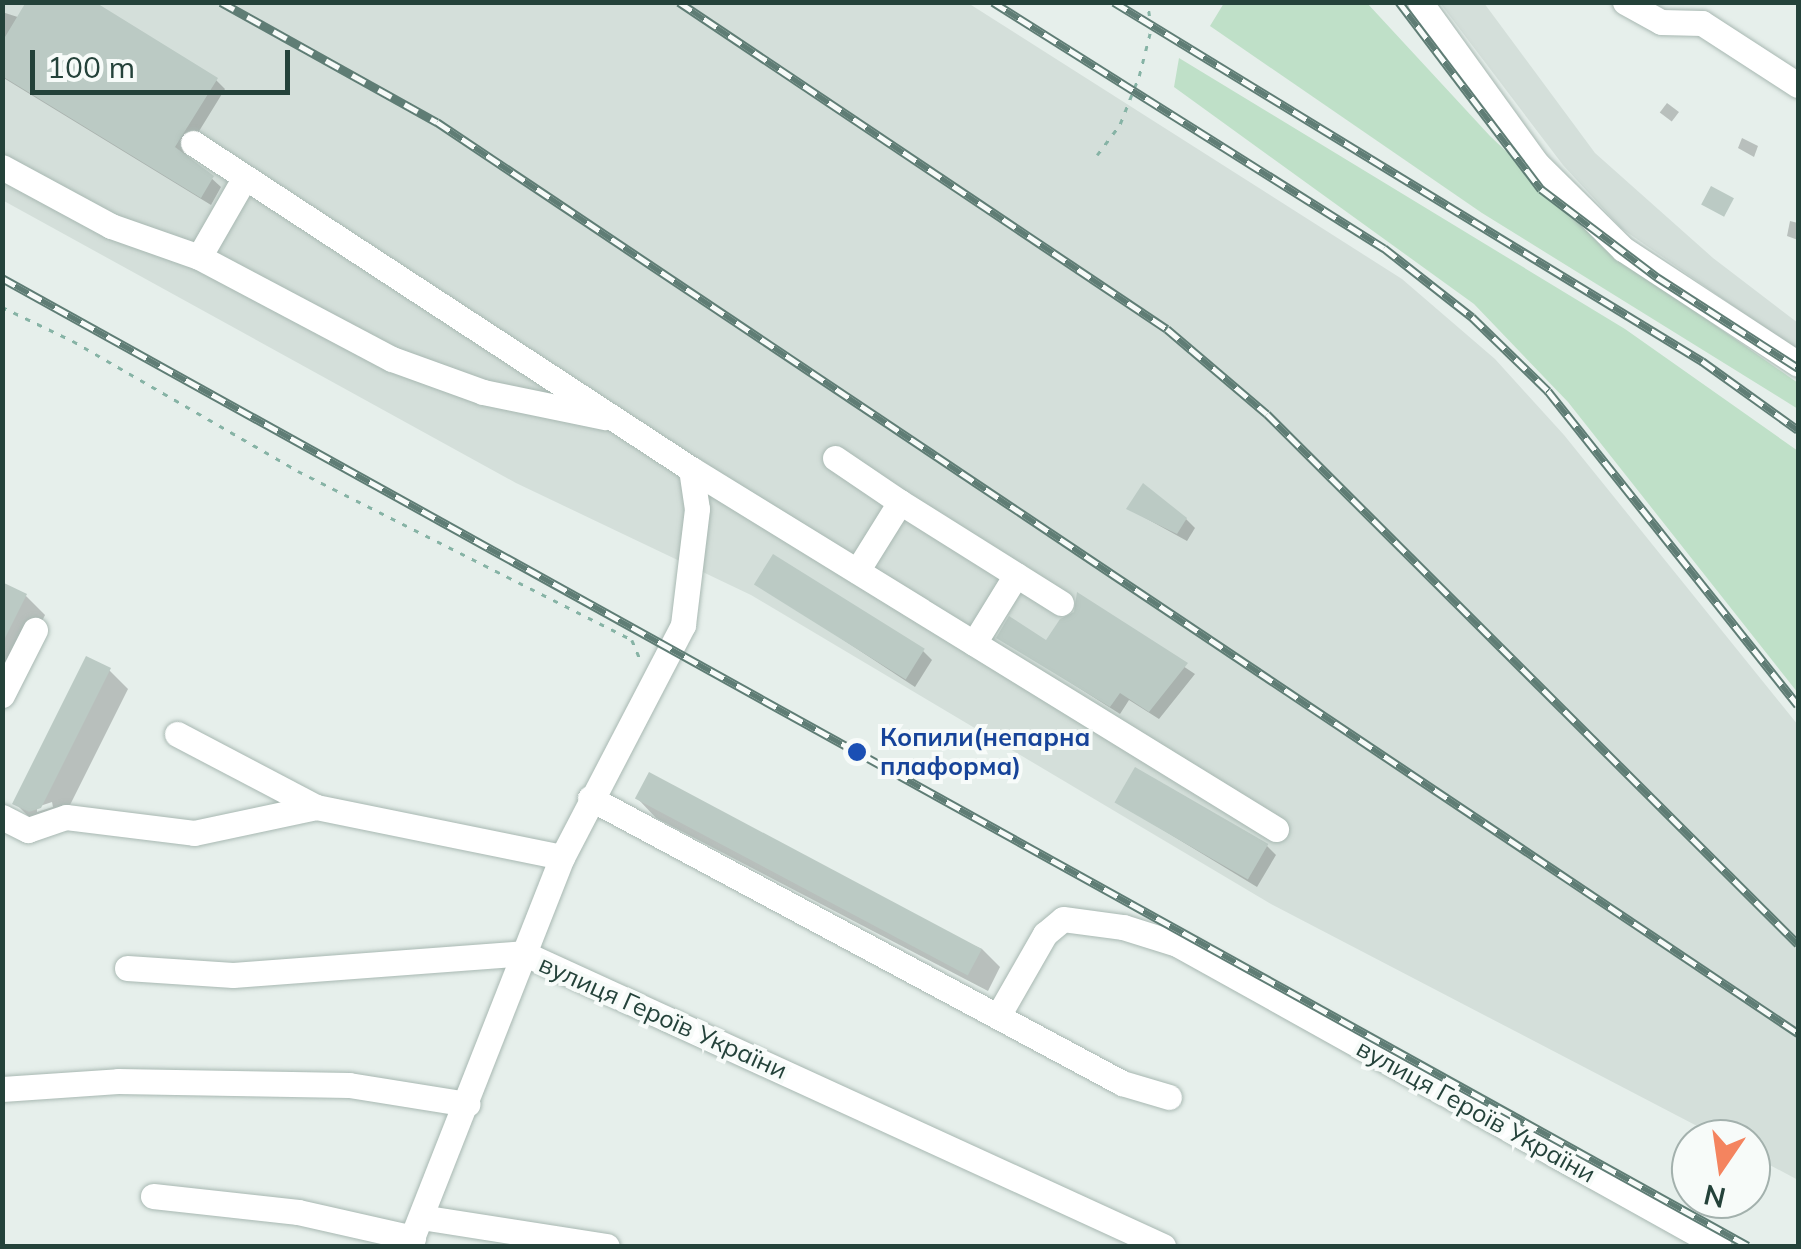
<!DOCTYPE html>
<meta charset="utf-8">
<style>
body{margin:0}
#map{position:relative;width:1801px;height:1249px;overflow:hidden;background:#e6efeb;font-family:Mulish,sans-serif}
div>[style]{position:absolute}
.built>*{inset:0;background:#d4dfda}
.green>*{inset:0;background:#bfe0c8}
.shadow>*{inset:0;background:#0003;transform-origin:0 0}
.building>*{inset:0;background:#bbcac4;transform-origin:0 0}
.path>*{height:2.5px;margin-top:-1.25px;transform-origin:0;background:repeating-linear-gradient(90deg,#86b3a5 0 5px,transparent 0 13px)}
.roads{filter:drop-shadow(0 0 2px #a8b8b2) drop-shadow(0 0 2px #a8b8b2)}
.minor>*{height:25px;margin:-12.5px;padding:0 12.5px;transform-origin:12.5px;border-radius:12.5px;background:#fff}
.rail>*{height:9px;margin-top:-4.5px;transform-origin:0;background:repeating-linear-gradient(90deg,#f7fbf9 0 15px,#5f7d75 0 30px);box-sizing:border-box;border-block:2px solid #5f7d75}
.dots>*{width:28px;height:28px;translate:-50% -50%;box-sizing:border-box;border:5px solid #f7fbf9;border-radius:50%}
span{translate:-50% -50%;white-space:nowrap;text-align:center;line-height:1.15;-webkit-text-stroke:8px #f7fbf9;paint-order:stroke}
.transit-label{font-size:25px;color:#164399;font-weight:700}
.left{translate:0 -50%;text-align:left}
.street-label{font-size:25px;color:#24423a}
.frame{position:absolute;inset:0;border:5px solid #24423a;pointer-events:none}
.north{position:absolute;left:1671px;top:1119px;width:100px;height:100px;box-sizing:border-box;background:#f7fbf9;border:2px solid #a3b1ad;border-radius:50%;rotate:193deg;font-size:28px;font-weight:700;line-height:40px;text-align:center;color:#24423a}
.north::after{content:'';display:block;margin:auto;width:35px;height:45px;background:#f4845f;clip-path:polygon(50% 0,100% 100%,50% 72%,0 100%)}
.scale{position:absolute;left:30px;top:50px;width:260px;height:45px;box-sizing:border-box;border:5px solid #24423a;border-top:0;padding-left:12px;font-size:30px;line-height:35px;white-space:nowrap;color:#24423a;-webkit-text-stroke:8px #f7fbf9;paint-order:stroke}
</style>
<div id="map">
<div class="built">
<i style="clip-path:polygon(2px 3px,968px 3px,1402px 279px,1495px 359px,1564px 435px,1798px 725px,1798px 1180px,1751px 1155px,1751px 1139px,1722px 1139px,1271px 904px,751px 595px,516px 483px,4px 201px)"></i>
<i style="clip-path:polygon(1440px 3px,1484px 3px,1595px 153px,1713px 258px,1798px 323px,1798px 351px,1621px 228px,1563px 165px)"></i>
</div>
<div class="green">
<i style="clip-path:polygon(1224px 3px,1367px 3px,1490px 136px,1616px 256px,1798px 383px,1798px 409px,1482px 213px,1210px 26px)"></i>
<i style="clip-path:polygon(1179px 58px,1625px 329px,1798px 451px,1798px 693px,1568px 402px,1474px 304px,1174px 87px)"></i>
</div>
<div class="shadow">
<i style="clip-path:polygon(2px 12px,216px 80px,225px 89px,185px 154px,221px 187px,211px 205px,2px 77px)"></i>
<i style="left:1667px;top:103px;width:15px;height:12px;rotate:37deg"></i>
<i style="clip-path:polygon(1742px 138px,1758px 146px,1754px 157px,1738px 148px)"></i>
<i style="clip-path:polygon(1790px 221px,1798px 223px,1798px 240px,1787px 236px)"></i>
<i style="clip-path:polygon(1129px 509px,1186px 519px,1195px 528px,1187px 541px)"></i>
<i style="clip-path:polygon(757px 583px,923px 651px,932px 660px,915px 687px)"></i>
<i style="clip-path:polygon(2px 587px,26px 596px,45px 615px,2px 700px)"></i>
<i style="clip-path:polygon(1079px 597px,1195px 674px,1159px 719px,1129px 700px,1120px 714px,999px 637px,1047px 644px,1076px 614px)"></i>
<i style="clip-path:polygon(evenodd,109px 670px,128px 689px,59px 827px,34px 822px,15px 803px,109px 670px,52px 802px,53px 807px,37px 812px,37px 807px,52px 802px)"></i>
<i style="clip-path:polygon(638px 799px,982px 949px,1000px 967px,988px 991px,656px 818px)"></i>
<i style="clip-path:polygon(1117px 802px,1267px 846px,1276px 855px,1257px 887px)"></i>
</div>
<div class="building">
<i style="clip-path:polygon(26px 2px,95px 2px,218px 78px,175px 147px,214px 176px,201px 198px,2px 76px,2px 42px)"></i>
<i style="left:1711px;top:186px;width:26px;height:21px;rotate:28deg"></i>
<i style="clip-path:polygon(1143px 483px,1187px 518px,1177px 534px,1126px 509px)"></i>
<i style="left:773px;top:554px;width:179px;height:36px;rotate:32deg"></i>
<i style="clip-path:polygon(2px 582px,27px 594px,2px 644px)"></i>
<i style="clip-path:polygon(1077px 592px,1188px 663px,1149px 712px,1120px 693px,1110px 707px,996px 638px,1009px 616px,1046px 640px,1060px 619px,1074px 612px)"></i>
<i style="clip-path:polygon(86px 656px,111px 668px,41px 808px,29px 812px,12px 804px)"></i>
<i style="left:1135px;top:767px;width:154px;height:41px;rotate:30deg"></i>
<i style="left:649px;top:772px;width:377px;height:30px;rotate:28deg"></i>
</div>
<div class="path">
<i style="left:1097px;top:155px;width:39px;rotate:-53deg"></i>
<i style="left:1120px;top:124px;width:52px;rotate:-68.4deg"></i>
<i style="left:1139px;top:76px;width:49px;rotate:-75.7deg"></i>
<i style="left:1151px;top:29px;width:27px;rotate:-98deg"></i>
<i style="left:2px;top:307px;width:79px;rotate:25.6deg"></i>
<i style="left:73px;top:341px;width:260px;rotate:30deg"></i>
<i style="left:298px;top:471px;width:374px;rotate:26.8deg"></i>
<i style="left:632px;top:640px;width:21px;rotate:67deg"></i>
</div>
<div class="roads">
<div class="minor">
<i style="left:1420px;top:2px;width:200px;rotate:54.2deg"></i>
<i style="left:1537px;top:164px;width:121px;rotate:44.7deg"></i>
<i style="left:1623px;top:249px;width:209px;rotate:33.3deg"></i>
<i style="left:1625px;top:2px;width:41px;rotate:29.1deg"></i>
<i style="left:1661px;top:22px;width:41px;rotate:1.4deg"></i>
<i style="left:1702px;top:23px;width:114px;rotate:32.9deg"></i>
<i style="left:193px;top:143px;width:595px;rotate:33.21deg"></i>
<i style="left:691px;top:469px;width:40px;rotate:81.5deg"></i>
<i style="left:697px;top:509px;width:117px;rotate:96.9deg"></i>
<i style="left:683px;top:625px;width:262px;rotate:117.5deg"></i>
<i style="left:562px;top:857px;width:418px;rotate:111.5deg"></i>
<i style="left:2px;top:167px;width:124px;rotate:28.4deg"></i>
<i style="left:111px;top:226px;width:93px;rotate:19.4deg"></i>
<i style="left:199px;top:257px;width:92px;rotate:-60.1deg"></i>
<i style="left:199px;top:257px;width:218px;rotate:27.9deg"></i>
<i style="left:392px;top:359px;width:97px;rotate:19.9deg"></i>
<i style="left:483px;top:392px;width:125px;rotate:11.6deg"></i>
<i style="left:835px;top:458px;width:78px;rotate:34.1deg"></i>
<i style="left:900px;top:502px;width:81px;rotate:121.9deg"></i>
<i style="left:691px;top:469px;width:687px;rotate:31.61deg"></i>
<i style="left:900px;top:502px;width:190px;rotate:32.1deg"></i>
<i style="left:974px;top:643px;width:80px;rotate:-58.3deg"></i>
<i style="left:2px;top:695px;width:73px;rotate:-63.1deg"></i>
<i style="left:177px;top:734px;width:157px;rotate:27.7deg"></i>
<i style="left:316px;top:807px;width:251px;rotate:11.5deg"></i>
<i style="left:590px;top:798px;width:604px;rotate:28.18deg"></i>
<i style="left:1122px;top:1083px;width:49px;rotate:16.6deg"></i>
<i style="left:2px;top:817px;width:29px;rotate:27deg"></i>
<i style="left:28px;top:830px;width:40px;rotate:-18.9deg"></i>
<i style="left:66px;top:817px;width:129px;rotate:7.1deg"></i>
<i style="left:194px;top:833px;width:125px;rotate:-12deg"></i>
<i style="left:127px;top:968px;width:106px;rotate:3.8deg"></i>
<i style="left:233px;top:975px;width:291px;rotate:-4.3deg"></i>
<i style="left:523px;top:953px;width:704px;rotate:24.6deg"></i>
<i style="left:998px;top:1016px;width:95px;rotate:-60.2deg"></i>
<i style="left:1045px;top:934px;width:23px;rotate:-40deg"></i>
<i style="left:1063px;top:919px;width:61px;rotate:7.6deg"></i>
<i style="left:1123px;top:927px;width:57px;rotate:17.5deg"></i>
<i style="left:1177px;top:944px;width:620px;rotate:29.13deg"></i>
<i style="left:2px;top:1089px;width:116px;rotate:-3.9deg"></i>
<i style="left:118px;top:1081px;width:231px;rotate:1deg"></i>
<i style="left:349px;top:1085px;width:120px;rotate:9.1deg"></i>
<i style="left:153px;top:1196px;width:146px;rotate:6.3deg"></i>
<i style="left:298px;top:1212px;width:118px;rotate:12.7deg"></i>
<i style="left:421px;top:1217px;width:188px;rotate:8.9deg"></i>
</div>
</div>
<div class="rail">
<i style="left:221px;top:2px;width:247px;rotate:29.1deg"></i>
<i style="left:437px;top:122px;width:1638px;rotate:33.8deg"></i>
<i style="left:679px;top:2px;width:587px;rotate:33.83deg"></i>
<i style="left:1167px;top:329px;width:131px;rotate:40.4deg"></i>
<i style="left:1267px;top:414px;width:750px;rotate:44.95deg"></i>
<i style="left:993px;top:2px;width:462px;rotate:32.2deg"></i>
<i style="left:1384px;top:248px;width:112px;rotate:38.1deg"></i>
<i style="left:1472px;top:317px;width:106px;rotate:44.2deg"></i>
<i style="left:1548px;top:391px;width:401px;rotate:51.5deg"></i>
<i style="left:1114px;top:2px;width:689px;rotate:31.41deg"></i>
<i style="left:1702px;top:361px;width:118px;rotate:35.7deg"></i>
<i style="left:1399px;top:2px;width:235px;rotate:52.8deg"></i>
<i style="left:1541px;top:189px;width:146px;rotate:37.2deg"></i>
<i style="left:1657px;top:277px;width:168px;rotate:32.8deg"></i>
<i style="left:2px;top:278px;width:1996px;rotate:29deg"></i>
</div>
<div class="dots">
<i style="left:857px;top:752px;background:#1a4fb4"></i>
</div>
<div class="transit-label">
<span class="left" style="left:880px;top:752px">Копили(непарна<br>плаформа)</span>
</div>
<div class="street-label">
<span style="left:663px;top:1017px;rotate:24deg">вулиця Героїв України</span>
<span style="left:1476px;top:1111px;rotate:29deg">вулиця Героїв України</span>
</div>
<div class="frame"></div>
<div class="north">N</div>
<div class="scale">100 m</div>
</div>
